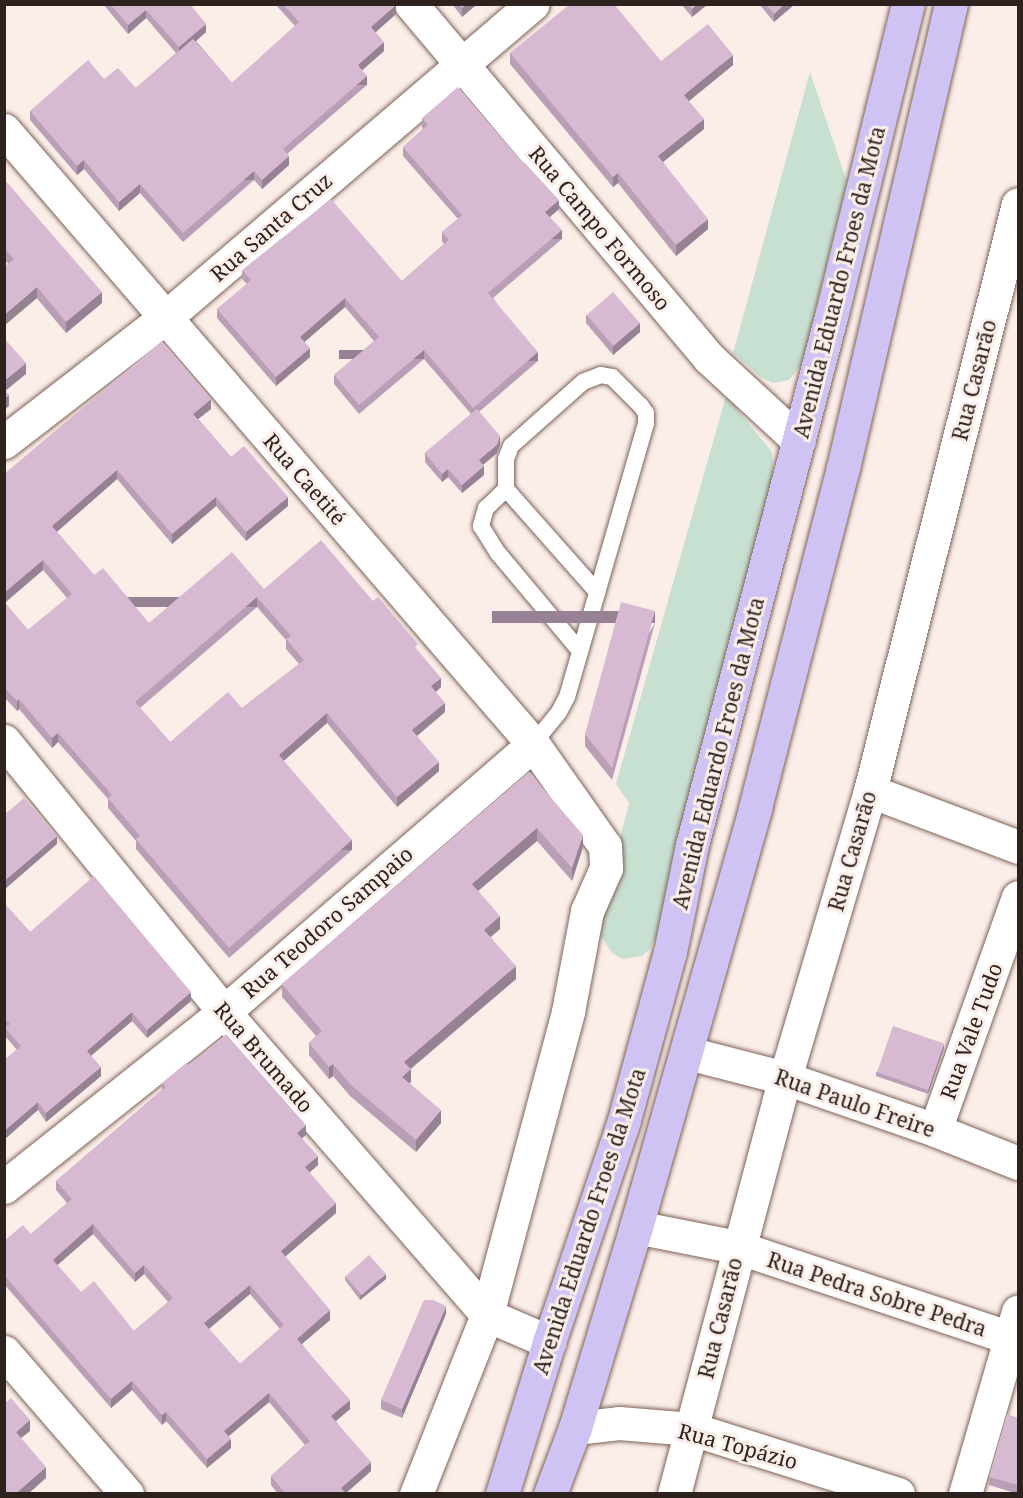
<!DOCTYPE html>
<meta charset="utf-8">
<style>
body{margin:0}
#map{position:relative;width:1023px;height:1498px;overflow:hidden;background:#fbeee9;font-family:"Noto Serif",serif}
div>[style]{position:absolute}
.green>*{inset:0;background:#c8e0d2}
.roads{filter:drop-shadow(0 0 2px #7f6358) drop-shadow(0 0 2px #7f6358)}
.lane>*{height:16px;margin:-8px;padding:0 8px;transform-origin:8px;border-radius:8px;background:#fff}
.street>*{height:33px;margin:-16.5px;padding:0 16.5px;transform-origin:16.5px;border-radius:16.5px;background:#fff}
.highway>*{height:33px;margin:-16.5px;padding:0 16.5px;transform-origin:16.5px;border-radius:16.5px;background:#cec3f3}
.wall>*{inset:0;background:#b99fb5}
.shaded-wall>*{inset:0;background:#968293;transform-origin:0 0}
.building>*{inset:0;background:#d7b9d2;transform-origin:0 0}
span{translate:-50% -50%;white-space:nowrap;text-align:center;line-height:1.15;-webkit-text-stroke:6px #fbeee9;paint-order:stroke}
.street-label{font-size:21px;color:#2d221d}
.frame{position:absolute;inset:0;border:6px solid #2d221d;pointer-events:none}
</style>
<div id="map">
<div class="green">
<i style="clip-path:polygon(810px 72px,847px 182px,802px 364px,789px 380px,773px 383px,762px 378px,733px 353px)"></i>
<i style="clip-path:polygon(726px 396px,772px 452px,774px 488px,659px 931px,650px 949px,642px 956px,622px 959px,612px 953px,600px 935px,601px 912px,629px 803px,616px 784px)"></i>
</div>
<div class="roads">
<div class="lane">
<i style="left:506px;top:489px;width:137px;rotate:48.5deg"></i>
<i style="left:533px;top:744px;width:41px;rotate:-50.9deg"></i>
<i style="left:559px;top:712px;width:17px;rotate:-62deg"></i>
<i style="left:567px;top:697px;width:285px;rotate:-73.9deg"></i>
<i style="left:646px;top:423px;width:10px;rotate:-90deg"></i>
<i style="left:646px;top:413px;width:9px;rotate:-126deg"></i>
<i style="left:641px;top:406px;width:41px;rotate:-135deg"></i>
<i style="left:612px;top:377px;width:11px;rotate:-170deg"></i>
<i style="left:601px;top:375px;width:19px;rotate:159deg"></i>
<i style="left:583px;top:382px;width:96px;rotate:138.4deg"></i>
<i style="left:511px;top:446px;width:14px;rotate:111deg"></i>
<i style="left:506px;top:459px;width:30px;rotate:90deg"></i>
<i style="left:506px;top:489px;width:28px;rotate:136deg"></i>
<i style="left:486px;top:508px;width:19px;rotate:106deg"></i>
<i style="left:481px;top:526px;width:32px;rotate:58deg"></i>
<i style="left:498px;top:553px;width:128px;rotate:50.1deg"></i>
</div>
<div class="street">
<i style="left:411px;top:4px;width:463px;rotate:49.9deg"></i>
<i style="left:709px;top:358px;width:122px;rotate:42.7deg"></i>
<i style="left:4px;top:130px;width:810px;rotate:49.25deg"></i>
<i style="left:533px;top:744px;width:125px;rotate:54.8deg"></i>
<i style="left:605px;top:846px;width:22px;rotate:87deg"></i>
<i style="left:606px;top:868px;width:47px;rotate:113.8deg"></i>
<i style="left:587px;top:911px;width:103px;rotate:100.7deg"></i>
<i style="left:568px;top:1012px;width:314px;rotate:105deg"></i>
<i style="left:487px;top:1315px;width:193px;rotate:111.6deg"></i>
<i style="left:4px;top:442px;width:205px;rotate:-37.7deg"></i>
<i style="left:166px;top:317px;width:482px;rotate:-40.5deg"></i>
<i style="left:4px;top:741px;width:349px;rotate:50.9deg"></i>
<i style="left:224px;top:1012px;width:401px;rotate:49deg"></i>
<i style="left:487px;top:1315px;width:68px;rotate:23.5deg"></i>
<i style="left:870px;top:791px;width:158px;rotate:20.7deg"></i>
<i style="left:688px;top:1053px;width:100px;rotate:14.5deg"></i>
<i style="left:785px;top:1078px;width:159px;rotate:19.1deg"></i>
<i style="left:935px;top:1130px;width:89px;rotate:21.7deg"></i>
<i style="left:935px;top:1130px;width:247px;rotate:-70.4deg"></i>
<i style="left:4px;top:1187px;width:281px;rotate:-38.5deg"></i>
<i style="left:224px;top:1012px;width:409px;rotate:-40.9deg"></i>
<i style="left:636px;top:1227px;width:103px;rotate:11.2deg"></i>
<i style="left:737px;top:1247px;width:289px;rotate:18.4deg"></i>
<i style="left:4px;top:1352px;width:188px;rotate:49.1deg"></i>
<i style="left:575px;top:1428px;width:44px;rotate:-6.5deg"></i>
<i style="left:619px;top:1423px;width:73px;rotate:4.7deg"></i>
<i style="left:692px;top:1429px;width:216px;rotate:17.5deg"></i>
<i style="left:674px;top:1494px;width:431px;rotate:-75.1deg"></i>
<i style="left:785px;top:1078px;width:299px;rotate:-73.5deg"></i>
<i style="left:870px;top:791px;width:605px;rotate:-75.85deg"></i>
<i style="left:965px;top:1494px;width:190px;rotate:-73.8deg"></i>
</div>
<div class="highway">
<i style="left:502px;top:1494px;width:159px;rotate:-72.8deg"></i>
<i style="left:549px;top:1342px;width:234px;rotate:-71.3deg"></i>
<i style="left:624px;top:1120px;width:174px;rotate:-74.7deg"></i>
<i style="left:670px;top:952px;width:109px;rotate:-78.4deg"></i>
<i style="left:692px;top:845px;width:550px;rotate:-75.26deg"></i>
<i style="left:832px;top:313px;width:318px;rotate:-76.2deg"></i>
<i style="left:550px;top:1494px;width:71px;rotate:-69.3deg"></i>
<i style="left:575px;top:1428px;width:210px;rotate:-73.1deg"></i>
<i style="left:636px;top:1227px;width:436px;rotate:-74.1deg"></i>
<i style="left:755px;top:808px;width:351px;rotate:-75.5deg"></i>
<i style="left:843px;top:468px;width:476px;rotate:-76.9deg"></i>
</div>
</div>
<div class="wall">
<i style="clip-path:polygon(103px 4px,190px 4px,206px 32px,196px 41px,232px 83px,295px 26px,275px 4px,395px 4px,396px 14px,376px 32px,384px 51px,362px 70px,367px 85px,287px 154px,289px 165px,262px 189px,254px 180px,183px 242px,140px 193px,119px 211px,84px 169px,77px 175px,30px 120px,30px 111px,104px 79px,136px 88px,176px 53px,146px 18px,128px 34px)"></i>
<i style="clip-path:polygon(452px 4px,477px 4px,462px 17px)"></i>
<i style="clip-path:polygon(681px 4px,708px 4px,692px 17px)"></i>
<i style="clip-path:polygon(759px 4px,795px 4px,774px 22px)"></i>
<i style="clip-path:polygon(510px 53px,733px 65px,689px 101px,704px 129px,663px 162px,708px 229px,676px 256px,618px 183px,613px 187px,510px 64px)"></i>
<i style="clip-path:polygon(422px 118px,523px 163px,559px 209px,550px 217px,562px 239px,493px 298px,538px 361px,479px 412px,500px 445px,497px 453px,483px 465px,484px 475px,462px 493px,448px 477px,442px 482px,425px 462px,425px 453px,471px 414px,424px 359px,359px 414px,334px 384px,334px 375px,374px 341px,345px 307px,304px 342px,310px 357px,276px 386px,217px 318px,217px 309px,247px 284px,242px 279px,242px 270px,402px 281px,444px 244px,442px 241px,442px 232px,458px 219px,403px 156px,403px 147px,423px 129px,422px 127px)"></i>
<i style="clip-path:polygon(4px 179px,102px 303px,66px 333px,4px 259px)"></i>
<i style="clip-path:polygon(586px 315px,640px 332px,613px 355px,586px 323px)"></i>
<i style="clip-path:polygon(evenodd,211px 409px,198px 419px,231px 457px,288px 506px,246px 541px,216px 506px,172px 544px,117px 479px,57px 532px,94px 575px,149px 623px,264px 589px,373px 601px,418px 651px,441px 687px,436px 692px,445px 712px,417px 736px,439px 771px,397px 807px,327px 723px,283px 761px,352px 850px,229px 958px,136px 849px,136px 841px,108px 808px,108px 799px,58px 742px,52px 748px,19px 709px,17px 711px,4px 697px,4px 474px,211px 409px,43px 570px,67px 598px,28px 630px,5px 603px,43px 570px,211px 409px,257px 607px,286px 640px,286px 649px,299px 664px,242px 708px,170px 742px,140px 708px,257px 607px)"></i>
<i style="clip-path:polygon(655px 623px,612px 780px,585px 746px,585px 734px)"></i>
<i style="clip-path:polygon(529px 772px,583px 847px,572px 881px,537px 841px,478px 891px,500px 929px,491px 937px,516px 979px,411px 1069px,411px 1082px,409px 1083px,441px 1123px,416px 1152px,350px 1096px,333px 1076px,329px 1079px,309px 1055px,309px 1043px,316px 1036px,282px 997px,282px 984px)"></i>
<i style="clip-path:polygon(4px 903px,30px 932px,191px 1001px,147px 1038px,132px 1021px,91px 1056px,101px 1076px,46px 1122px,38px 1110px,17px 1050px,5px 1036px)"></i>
<i style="clip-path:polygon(944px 1048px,928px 1094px,876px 1076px,876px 1072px)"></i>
<i style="clip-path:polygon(evenodd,189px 1066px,306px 1135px,302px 1138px,318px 1165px,309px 1173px,336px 1213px,285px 1257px,330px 1320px,302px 1344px,350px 1409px,336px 1421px,371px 1471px,346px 1493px,346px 1494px,278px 1494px,271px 1485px,271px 1476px,305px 1445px,269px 1402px,229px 1436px,231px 1448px,207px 1468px,166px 1421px,162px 1425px,132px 1390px,111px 1408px,4px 1284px,4px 1241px,31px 1234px,67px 1203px,56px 1190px,56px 1181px,162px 1090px,162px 1083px,189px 1066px,93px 1234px,135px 1282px,144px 1274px,168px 1302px,134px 1331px,81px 1292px,57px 1265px,93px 1234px,189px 1066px,250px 1294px,280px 1329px,240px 1364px,209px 1329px,250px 1294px)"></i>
<i style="clip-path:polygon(345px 1276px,386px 1279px,360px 1300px,345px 1280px)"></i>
<i style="clip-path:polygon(446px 1314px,402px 1418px,381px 1409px,381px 1400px)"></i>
<i style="clip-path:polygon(1018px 1418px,1018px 1494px,989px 1485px,989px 1477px)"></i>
</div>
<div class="shaded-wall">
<i style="clip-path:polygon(467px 4px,477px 4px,462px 17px,462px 8px)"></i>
<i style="clip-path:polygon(698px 4px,708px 4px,692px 17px,692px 9px)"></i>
<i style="clip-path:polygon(785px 4px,795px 4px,774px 22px,774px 14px)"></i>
<i style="clip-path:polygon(396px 5px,396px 14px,371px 36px,371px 27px)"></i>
<i style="clip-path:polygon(146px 10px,146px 18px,128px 34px,128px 25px)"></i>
<i style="clip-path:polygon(206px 24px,206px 32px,179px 56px,179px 47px)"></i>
<i style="clip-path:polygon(384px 42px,384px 51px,358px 74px,358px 65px)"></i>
<i style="clip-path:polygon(733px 55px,733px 65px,684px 105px,684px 95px)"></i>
<i style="left:367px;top:76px;width:9px;height:111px;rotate:90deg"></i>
<i style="clip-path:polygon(704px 119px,704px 129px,658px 166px,658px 156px)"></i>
<i style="clip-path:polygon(289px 156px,289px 165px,262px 189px,262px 180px)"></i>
<i style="clip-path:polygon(84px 160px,84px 169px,77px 175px,77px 166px)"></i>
<i style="left:254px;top:171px;width:9px;height:94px;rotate:90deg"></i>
<i style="clip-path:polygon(618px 173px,618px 183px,613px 187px,613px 177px)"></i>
<i style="clip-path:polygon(140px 184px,140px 193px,119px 211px,119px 202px)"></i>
<i style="clip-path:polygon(559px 200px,559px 209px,545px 221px,545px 212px)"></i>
<i style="clip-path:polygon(708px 219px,708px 229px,676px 256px,676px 245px)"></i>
<i style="left:562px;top:230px;width:9px;height:97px;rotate:90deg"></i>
<i style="clip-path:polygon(37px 287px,37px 298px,4px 326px,4px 315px)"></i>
<i style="clip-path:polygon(102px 292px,102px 303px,66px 333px,66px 322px)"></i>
<i style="clip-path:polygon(345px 298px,345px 307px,300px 346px,300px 337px)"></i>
<i style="clip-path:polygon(640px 323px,640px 332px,613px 355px,613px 346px)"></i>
<i style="clip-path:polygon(310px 348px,310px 357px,276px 386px,276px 377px)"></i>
<i style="left:424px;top:350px;width:9px;height:85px;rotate:90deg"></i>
<i style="left:538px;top:352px;width:9px;height:86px;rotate:90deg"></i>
<i style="clip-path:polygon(26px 363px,26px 374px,4px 392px,4px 381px)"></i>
<i style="clip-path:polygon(9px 395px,9px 406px,4px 410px,4px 398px)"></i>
<i style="clip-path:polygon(211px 399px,211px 409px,193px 423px,193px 414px)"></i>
<i style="clip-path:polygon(500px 436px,500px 445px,497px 453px,479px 468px,479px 460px)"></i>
<i style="clip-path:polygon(484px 466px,484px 475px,462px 493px,462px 485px)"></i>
<i style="clip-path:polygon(448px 469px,448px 477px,442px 482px,442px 474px)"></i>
<i style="clip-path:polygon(117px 470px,117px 479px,52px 536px,52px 526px)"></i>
<i style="clip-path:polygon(216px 497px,216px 506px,172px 544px,172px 534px)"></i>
<i style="clip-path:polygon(288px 497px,288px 506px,246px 541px,246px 532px)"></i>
<i style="clip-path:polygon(43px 560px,43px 570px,4px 603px,4px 593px)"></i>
<i style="left:257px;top:597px;width:10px;height:161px;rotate:90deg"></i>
<i style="left:655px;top:611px;width:12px;height:163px;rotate:90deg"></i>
<i style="clip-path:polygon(441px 678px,441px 687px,431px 696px,431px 686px)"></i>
<i style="clip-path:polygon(19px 699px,19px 709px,17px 711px,17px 701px)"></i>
<i style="clip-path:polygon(445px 703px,445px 712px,412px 740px,412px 730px)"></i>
<i style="clip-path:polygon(327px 713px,327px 723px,279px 765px,279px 755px)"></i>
<i style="clip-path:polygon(58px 733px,58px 742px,52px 748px,52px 738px)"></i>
<i style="clip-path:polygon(439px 762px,439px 771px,397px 807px,397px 797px)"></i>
<i style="clip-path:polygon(537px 828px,537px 841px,472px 896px,472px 884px)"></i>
<i style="clip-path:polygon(583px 835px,583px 847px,572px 881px,572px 868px)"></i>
<i style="clip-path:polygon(57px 836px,57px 844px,4px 890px,4px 881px)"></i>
<i style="left:352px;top:840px;width:10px;height:164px;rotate:90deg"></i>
<i style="clip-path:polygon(500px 916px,500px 929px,484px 942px,484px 930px)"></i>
<i style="clip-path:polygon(516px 966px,516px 979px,404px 1074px,404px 1062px)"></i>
<i style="clip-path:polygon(191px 992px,191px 1001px,147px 1038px,147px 1030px)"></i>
<i style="clip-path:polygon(132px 1012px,132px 1021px,87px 1059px,87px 1051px)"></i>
<i style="clip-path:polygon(944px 1044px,944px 1048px,928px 1094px,928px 1090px)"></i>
<i style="clip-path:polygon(333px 1064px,333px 1076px,329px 1079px,329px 1067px)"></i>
<i style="clip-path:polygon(101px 1067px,101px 1076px,46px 1122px,46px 1113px)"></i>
<i style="clip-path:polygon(411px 1069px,411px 1082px,402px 1089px,402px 1077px)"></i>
<i style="clip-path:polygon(38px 1102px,38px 1110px,4px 1140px,4px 1131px)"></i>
<i style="clip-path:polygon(441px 1110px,441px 1123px,416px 1152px,416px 1140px)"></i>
<i style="clip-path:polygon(306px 1125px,306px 1135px,297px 1142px,297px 1133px)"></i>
<i style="clip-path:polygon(318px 1156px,318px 1165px,305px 1176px,305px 1167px)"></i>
<i style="clip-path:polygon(336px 1203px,336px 1213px,281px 1260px,281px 1251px)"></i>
<i style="clip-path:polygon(93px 1224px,93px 1234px,53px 1269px,53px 1260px)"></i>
<i style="clip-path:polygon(144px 1265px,144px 1274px,135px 1282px,135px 1273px)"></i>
<i style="clip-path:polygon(386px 1274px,386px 1279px,360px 1300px,360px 1296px)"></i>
<i style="clip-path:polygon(250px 1285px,250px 1294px,204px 1333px,204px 1323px)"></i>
<i style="clip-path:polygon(446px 1306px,446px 1314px,402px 1418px,402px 1409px)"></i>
<i style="clip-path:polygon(330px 1310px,330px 1320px,297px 1348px,297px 1339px)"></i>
<i style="clip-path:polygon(132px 1381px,132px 1390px,111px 1408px,111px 1399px)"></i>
<i style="clip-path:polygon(269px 1393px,269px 1402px,224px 1440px,224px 1431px)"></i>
<i style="clip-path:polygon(350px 1400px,350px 1409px,331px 1425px,331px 1416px)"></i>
<i style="clip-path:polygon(166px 1412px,166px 1421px,162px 1425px,162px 1415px)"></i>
<i style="clip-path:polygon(30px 1420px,30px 1431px,16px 1442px,16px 1432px)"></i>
<i style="clip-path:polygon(231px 1439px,231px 1448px,207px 1468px,207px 1459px)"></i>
<i style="clip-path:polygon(371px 1462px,371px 1471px,345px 1494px,341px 1488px)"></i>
<i style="clip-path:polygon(46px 1467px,46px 1478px,28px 1494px,15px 1494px)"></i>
</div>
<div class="building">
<i style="clip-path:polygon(110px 4px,190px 4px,206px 24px,179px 47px,146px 10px,128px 25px)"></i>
<i style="clip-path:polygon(283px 4px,395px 4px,396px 5px,371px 27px,384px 42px,358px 65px,367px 76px,283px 149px,289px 156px,262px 180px,254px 171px,183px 233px,140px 184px,119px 202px,84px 160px,77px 166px,30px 111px,88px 60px,104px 79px,118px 68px,136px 88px,193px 39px,232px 83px,299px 22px)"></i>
<i style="clip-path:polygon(459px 4px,467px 4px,462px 8px)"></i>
<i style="clip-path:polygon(570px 4px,614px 4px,661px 61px,708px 24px,733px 55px,684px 95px,704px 119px,658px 156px,708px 219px,676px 245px,618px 173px,613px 177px,510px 53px)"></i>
<i style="clip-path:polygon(688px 4px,698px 4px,692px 9px)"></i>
<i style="clip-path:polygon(766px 4px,785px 4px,774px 14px)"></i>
<i style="clip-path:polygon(458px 87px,523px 163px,524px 162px,559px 200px,545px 212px,562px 230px,488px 293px,538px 352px,473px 408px,424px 350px,359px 405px,334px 375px,379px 337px,345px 298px,300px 337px,310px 348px,276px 377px,217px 309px,251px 280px,242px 270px,331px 199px,402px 281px,449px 240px,442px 232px,462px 215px,403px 147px,428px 125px,422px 118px)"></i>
<i style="clip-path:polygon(4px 179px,102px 292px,66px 322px,37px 287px,4px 315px,4px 267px,14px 259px,4px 248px)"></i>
<i style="left:613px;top:292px;width:41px;height:35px;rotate:49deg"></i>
<i style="clip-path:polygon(4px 338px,26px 363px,4px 381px)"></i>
<i style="clip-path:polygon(evenodd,162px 341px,211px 399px,193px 414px,231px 457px,244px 446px,288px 497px,246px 532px,216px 497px,172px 534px,117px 470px,52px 526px,94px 575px,103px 568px,149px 623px,232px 552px,264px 589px,321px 540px,373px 601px,378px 597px,418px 644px,415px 647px,441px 678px,431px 686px,445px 703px,412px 730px,439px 762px,397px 797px,327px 713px,279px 755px,352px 840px,229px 948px,136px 839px,140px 836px,108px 798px,112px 795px,58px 733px,52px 738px,19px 699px,17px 701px,4px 687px,4px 603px,28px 630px,72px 594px,43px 560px,4px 593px,4px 474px,162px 341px,257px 597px,291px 636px,286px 639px,304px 660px,242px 708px,228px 692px,170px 742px,135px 702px,257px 597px)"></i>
<i style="clip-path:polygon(4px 389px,9px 395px,4px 398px)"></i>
<i style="clip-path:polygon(477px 409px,500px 436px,497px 445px,479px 460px,484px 466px,462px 485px,448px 469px,442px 474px,425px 453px)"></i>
<i style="clip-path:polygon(621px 602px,655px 611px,612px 768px,585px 734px)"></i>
<i style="clip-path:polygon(529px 772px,583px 835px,572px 868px,537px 828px,472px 884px,500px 916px,484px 930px,516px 966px,404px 1062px,411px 1069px,402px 1077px,441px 1110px,416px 1140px,350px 1084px,333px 1064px,329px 1067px,309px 1043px,322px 1031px,282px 984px)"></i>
<i style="clip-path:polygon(24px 798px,57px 836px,4px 881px,4px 815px)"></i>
<i style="clip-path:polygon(94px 876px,191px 992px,147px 1030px,132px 1012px,87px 1051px,101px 1067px,46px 1113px,38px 1102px,4px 1131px,4px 1060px,21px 1046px,5px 1028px,10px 1024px,4px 1018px,4px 1007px,7px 1005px,4px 1003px,4px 903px,30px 932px)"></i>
<i style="left:893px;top:1026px;width:54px;height:49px;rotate:19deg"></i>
<i style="clip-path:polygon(evenodd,226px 1034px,306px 1125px,297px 1133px,318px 1156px,305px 1167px,336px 1203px,281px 1251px,330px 1310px,297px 1339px,350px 1400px,331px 1416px,371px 1462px,341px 1488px,346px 1494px,286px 1494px,271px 1476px,310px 1441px,269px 1393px,224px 1431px,231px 1439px,207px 1459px,166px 1412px,162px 1415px,132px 1381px,111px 1399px,4px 1275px,4px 1241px,23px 1225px,31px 1234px,72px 1199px,56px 1181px,166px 1087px,162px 1083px,186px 1063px,189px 1066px,226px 1034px,93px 1224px,135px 1273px,144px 1265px,173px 1298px,134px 1331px,94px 1281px,81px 1292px,53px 1260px,93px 1224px,226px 1034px,250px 1285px,284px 1325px,240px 1364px,204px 1323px,250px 1285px)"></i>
<i style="left:369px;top:1255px;width:25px;height:32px;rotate:48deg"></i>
<i style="clip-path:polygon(424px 1300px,433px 1300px,446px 1306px,402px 1409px,381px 1400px)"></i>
<i style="clip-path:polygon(11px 1398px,30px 1420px,16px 1432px,46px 1467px,15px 1494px,4px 1494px,4px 1404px)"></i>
<i style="clip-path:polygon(1007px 1414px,1018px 1418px,1018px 1485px,989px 1477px)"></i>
</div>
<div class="street-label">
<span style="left:271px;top:227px;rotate:-41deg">Rua Santa Cruz</span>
<span style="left:600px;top:228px;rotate:50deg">Rua Campo Formoso</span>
<span style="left:839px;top:282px;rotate:-76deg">Avenida Eduardo Froes da Mota</span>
<span style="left:974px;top:380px;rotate:-76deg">Rua Casarão</span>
<span style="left:305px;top:479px;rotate:49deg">Rua Caetité</span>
<span style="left:718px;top:753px;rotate:-76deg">Avenida Eduardo Froes da Mota</span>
<span style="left:852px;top:851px;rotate:-74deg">Rua Casarão</span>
<span style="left:327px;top:922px;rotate:-41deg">Rua Teodoro Sampaio</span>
<span style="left:971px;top:1031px;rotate:-70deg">Rua Vale Tudo</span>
<span style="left:264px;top:1057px;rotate:49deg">Rua Brumado</span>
<span style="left:855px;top:1103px;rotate:19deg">Rua Paulo Freire</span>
<span style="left:589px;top:1221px;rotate:-72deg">Avenida Eduardo Froes da Mota</span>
<span style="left:877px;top:1294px;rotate:18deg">Rua Pedra Sobre Pedra</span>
<span style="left:720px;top:1318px;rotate:-76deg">Rua Casarão</span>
<span style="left:738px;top:1446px;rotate:15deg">Rua Topázio</span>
</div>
<div class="frame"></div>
</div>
